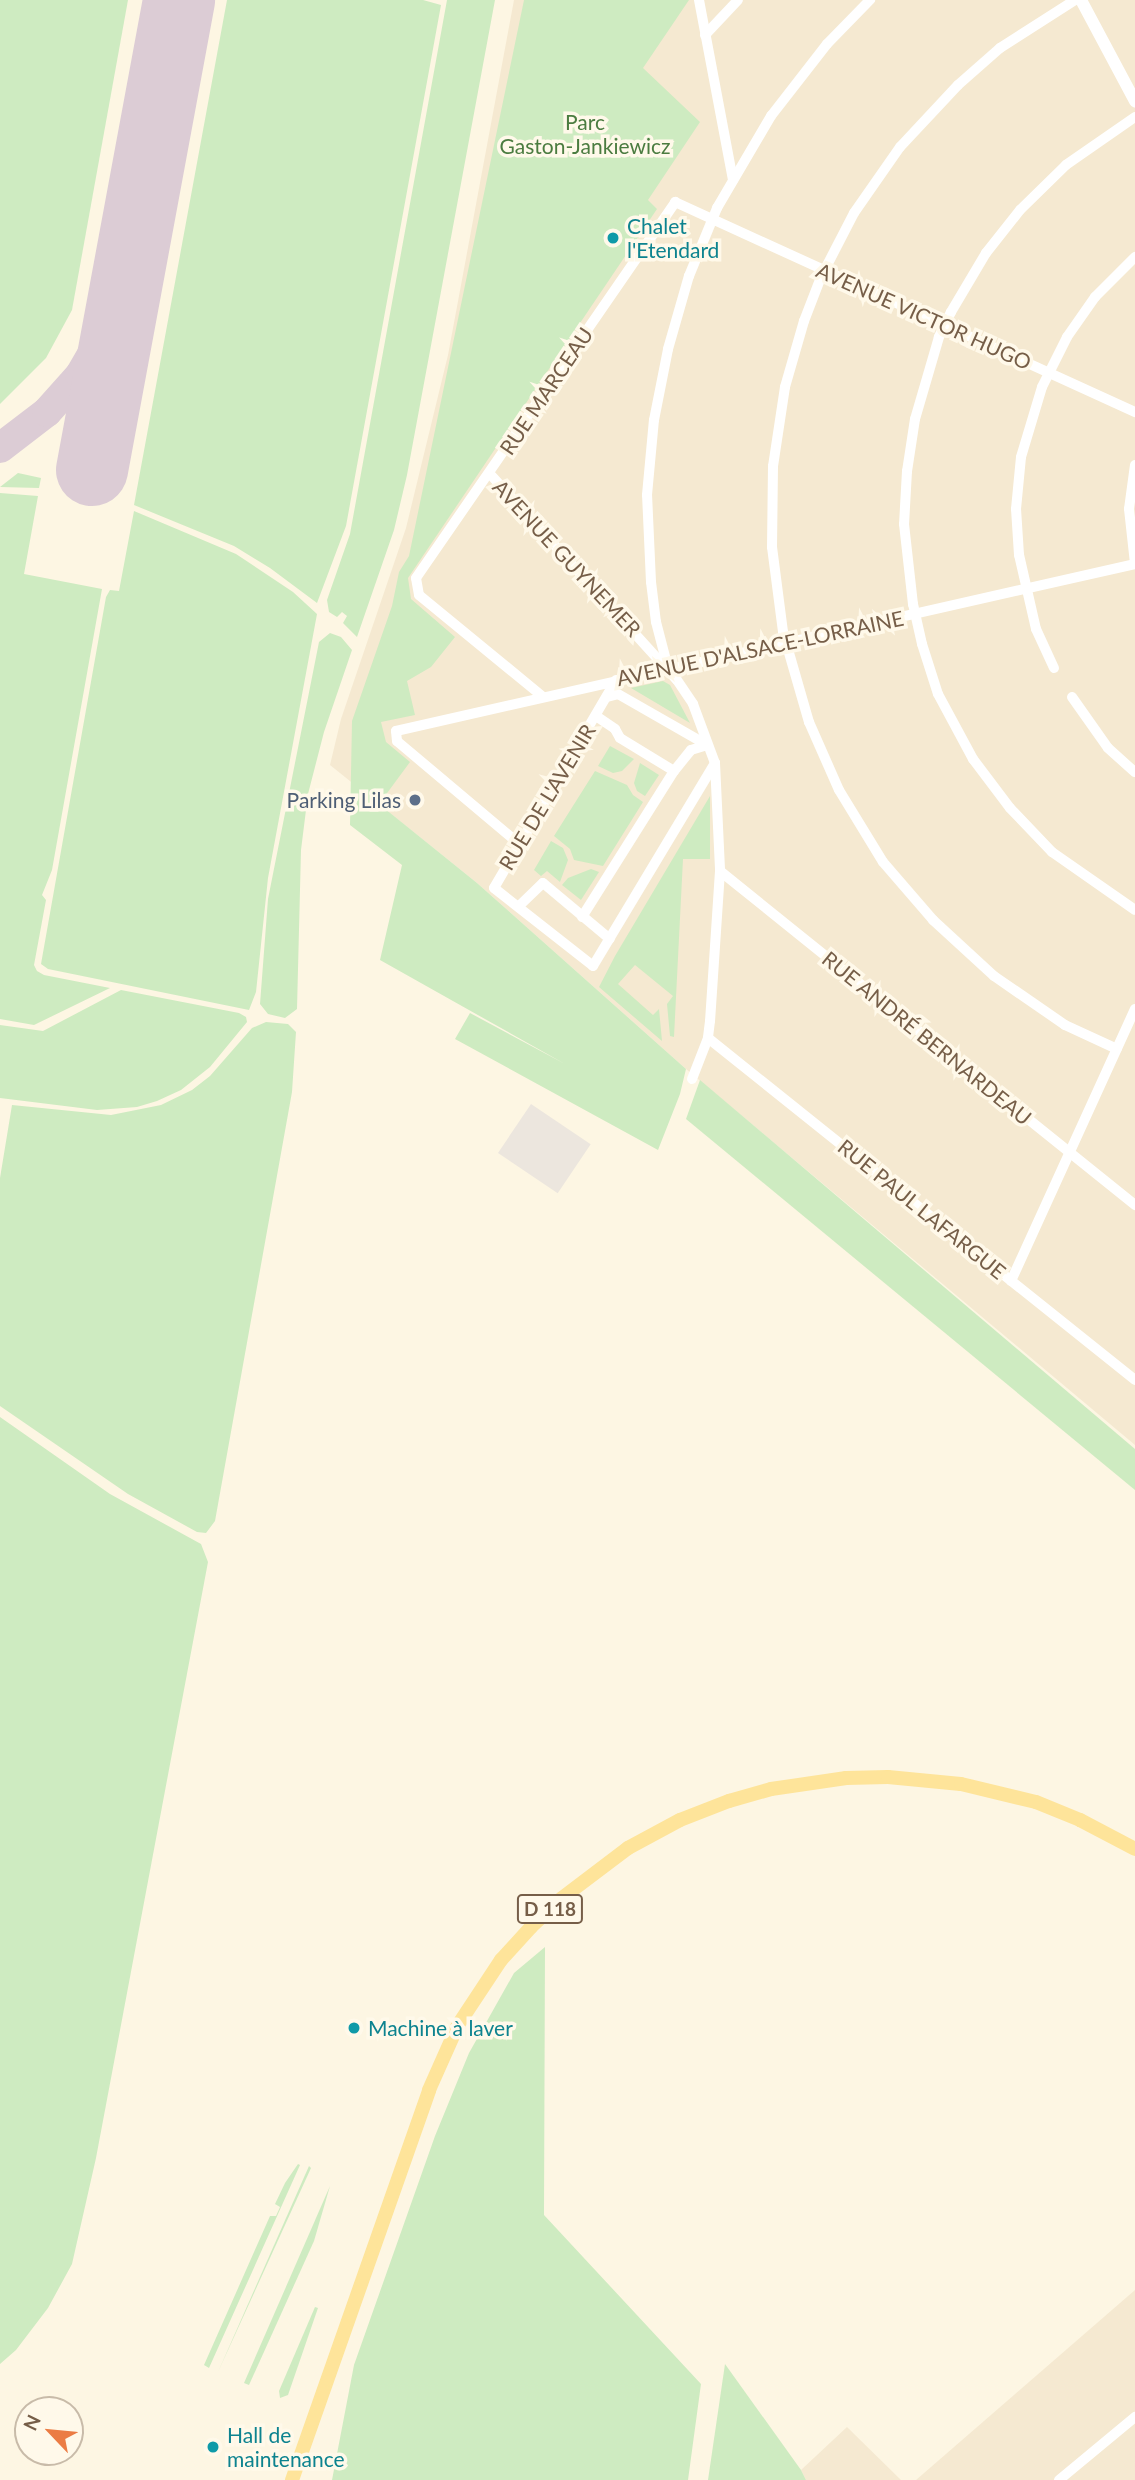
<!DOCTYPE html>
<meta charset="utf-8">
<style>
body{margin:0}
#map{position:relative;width:1135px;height:2480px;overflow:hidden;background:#fdf6e3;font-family:Lato,sans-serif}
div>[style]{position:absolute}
.residential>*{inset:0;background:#f5e9d1}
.industrial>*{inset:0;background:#ece6de;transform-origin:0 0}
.green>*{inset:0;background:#ceebc1}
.taxiway>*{height:30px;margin:-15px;padding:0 15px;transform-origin:15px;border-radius:15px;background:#dcccd5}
.runway>*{height:72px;margin:-36px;padding:0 36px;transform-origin:36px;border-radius:36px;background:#dcccd5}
.minor>*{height:10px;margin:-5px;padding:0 5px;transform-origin:5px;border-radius:5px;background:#fff}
.tertiary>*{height:12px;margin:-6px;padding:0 6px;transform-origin:6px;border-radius:6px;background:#fff}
.primary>*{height:14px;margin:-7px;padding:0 7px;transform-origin:7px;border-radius:7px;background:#fee49a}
.dots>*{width:19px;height:19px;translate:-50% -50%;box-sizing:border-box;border:4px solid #fff9ea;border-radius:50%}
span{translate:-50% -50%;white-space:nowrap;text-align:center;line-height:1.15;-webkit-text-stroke:7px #fff9ea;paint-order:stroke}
.shield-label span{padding:2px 5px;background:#fff9ea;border:2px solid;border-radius:5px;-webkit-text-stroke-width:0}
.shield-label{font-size:19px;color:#765e48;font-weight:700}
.park-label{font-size:21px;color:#4b7c40}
.culture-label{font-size:21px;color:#0d838f}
.left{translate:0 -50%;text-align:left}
.street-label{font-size:21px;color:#765e48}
.service-label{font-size:21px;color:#4e5e75}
.right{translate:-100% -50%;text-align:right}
.north{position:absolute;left:14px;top:2396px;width:70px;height:70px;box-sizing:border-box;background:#fff9ea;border:2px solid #c8bba9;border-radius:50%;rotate:296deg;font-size:19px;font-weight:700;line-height:28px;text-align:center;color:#765e48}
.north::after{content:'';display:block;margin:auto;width:24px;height:32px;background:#eb7c44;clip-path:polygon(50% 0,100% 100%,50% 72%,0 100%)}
</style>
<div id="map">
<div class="residential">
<i style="clip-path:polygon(514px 0,1135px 0,1135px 1445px,686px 1069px,477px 883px,330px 765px,341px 719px,406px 528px,448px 355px)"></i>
<i style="clip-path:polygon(1135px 2290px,1135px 2480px,916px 2480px)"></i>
<i style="clip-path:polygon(847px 2427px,901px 2480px,806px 2480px,801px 2470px)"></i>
</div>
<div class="industrial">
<i style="left:531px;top:1104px;width:72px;height:59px;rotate:34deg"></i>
</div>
<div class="green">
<i style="clip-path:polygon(0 0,128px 0,72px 310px,46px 358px,0 404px)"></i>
<i style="clip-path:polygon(227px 0,423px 0,441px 5px,346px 526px,317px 603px,270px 568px,234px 546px,134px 505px)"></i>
<i style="clip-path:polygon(447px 0,495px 0,407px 475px,394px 530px,357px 637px,343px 623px,347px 616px,342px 612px,337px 617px,329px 612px,327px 600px,350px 534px)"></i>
<i style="clip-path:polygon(524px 0,689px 0,643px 68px,700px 122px,648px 200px,657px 209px,408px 578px,411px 599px,455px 637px,431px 667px,407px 681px,415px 715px,381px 722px,386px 742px,410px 762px,379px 804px,477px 883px,686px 1069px,680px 1094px,658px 1150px,455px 1039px,470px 1013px,565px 1064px,380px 960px,402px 865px,350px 825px,352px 721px,392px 606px,399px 572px,409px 556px)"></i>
<i style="clip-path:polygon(18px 473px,41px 478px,39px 488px,0 487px)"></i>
<i style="clip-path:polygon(0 493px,38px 496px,24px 574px,102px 589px,52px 870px,42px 895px,46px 900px,34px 965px,37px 971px,44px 975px,110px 988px,34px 1025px,0 1019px)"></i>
<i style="clip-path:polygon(134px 511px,236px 554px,293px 592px,317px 614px,268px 878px,256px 992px,249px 1010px,48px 969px,41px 964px,106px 597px,110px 590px,119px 591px)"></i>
<i style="clip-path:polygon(330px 633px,341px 637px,352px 650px,324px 732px,308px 794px,301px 850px,297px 1009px,285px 1018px,268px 1014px,260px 1004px,268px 899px,319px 642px)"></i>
<i style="clip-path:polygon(663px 681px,670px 685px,690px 723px,631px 688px)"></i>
<i style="clip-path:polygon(610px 746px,634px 759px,622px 771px,613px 773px,598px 766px)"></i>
<i style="clip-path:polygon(640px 763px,659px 775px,645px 796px,637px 791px,634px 783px)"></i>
<i style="clip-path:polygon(595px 771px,627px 785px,633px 795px,643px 802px,603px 866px,574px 860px,570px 849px,554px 836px)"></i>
<i style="clip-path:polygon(710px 796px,710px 859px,683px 859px,674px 1037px,670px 1036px,667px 1004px,673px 996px,635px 965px,618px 984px,653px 1015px,659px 1009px,662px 1041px,599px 987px,615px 956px)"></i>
<i style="clip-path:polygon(551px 841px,563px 848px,568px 860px,560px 882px,547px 871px,541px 876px,534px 870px)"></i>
<i style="clip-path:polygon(591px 869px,599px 872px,581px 900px,562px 885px,568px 878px)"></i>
<i style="clip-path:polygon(121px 990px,239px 1013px,246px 1017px,247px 1022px,210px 1067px,181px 1090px,157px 1101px,137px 1107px,97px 1110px,0 1098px,0 1025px,43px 1031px)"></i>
<i style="clip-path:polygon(266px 1022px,288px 1024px,296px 1032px,292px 1092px,215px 1521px,206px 1533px,197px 1532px,128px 1494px,0 1406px,0 1178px,12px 1105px,111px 1115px,161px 1105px,192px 1090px,210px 1076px,252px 1028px)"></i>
<i style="clip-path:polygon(700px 1080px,1135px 1449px,1135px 1490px,686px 1119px)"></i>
<i style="clip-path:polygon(0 1417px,110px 1494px,201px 1544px,208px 1562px,96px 2158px,72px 2264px,48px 2308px,16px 2350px,0 2364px)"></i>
<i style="clip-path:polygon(545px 1947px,544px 2215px,701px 2384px,688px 2480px,332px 2480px,354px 2365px,435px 2136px,469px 2053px,514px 1973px)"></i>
<i style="clip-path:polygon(298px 2164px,300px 2165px,209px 2368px,204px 2365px,270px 2216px,276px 2216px,280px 2207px,275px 2204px,285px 2183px)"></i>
<i style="clip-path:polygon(309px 2166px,311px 2168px,218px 2372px)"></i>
<i style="clip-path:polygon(330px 2186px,314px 2241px,249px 2385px,244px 2383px)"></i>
<i style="clip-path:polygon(315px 2307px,318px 2308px,288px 2395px,280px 2398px,279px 2391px)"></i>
<i style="clip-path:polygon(725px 2364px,801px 2470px,806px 2480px,708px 2480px)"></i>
</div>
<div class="taxiway">
<i style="left:0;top:448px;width:59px;rotate:-37.5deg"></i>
<i style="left:47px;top:412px;width:50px;rotate:-48.3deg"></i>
<i style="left:80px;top:375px;width:58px;rotate:-59.9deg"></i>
<i style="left:109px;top:325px;width:59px;rotate:-70deg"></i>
</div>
<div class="runway">
<i style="left:92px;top:470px;width:478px;rotate:-79.5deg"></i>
</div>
<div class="minor">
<i style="left:699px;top:0;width:183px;rotate:79.3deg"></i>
<i style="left:1075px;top:0;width:89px;rotate:147.4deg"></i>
<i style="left:1000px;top:48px;width:56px;rotate:138.6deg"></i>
<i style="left:958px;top:85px;width:85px;rotate:133.1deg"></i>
<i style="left:900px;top:147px;width:80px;rotate:124.9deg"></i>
<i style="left:854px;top:213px;width:72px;rotate:117.3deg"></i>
<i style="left:821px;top:277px;width:47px;rotate:111.1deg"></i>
<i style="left:804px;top:321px;width:69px;rotate:106.1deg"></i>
<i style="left:785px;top:387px;width:80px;rotate:98.6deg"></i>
<i style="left:773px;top:466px;width:81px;rotate:90.7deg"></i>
<i style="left:772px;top:547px;width:86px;rotate:82.6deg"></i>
<i style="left:783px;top:632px;width:94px;rotate:73.9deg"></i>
<i style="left:809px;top:722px;width:74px;rotate:66.2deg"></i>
<i style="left:839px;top:790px;width:84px;rotate:58.6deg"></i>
<i style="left:883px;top:862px;width:77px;rotate:49.2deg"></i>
<i style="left:933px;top:920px;width:83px;rotate:42.6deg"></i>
<i style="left:994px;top:976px;width:86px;rotate:34.6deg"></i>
<i style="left:1065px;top:1025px;width:57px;rotate:24.8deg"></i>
<i style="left:705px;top:35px;width:48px;rotate:-46.7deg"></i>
<i style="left:1135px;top:117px;width:84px;rotate:145.2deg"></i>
<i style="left:1066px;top:165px;width:64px;rotate:135.6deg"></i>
<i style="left:1020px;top:210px;width:55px;rotate:128.3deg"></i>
<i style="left:986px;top:253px;width:69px;rotate:120.7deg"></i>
<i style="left:951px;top:312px;width:28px;rotate:116deg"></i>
<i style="left:939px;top:337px;width:85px;rotate:106.3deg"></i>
<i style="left:915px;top:419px;width:53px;rotate:98.7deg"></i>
<i style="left:907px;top:471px;width:53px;rotate:93.2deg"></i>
<i style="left:904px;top:524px;width:81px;rotate:83.6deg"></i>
<i style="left:913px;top:604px;width:41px;rotate:77.3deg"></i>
<i style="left:922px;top:644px;width:52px;rotate:72.3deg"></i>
<i style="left:938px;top:694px;width:74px;rotate:61.7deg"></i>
<i style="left:973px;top:759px;width:61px;rotate:52.9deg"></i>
<i style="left:1010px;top:808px;width:61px;rotate:46.3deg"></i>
<i style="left:1052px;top:852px;width:101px;rotate:34.9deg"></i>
<i style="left:1135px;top:465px;width:44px;rotate:97.8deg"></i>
<i style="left:1129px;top:509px;width:54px;rotate:83.7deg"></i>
<i style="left:490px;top:474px;width:278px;rotate:47.8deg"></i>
<i style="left:677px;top:680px;width:29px;rotate:56deg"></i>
<i style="left:693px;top:704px;width:63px;rotate:69.6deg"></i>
<i style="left:715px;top:763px;width:108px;rotate:87.3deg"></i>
<i style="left:720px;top:871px;width:150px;rotate:93.8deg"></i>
<i style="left:710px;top:1021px;width:17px;rotate:97deg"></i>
<i style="left:708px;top:1038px;width:44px;rotate:111.3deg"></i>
<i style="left:668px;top:668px;width:48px;rotate:-104.6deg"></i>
<i style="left:656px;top:622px;width:40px;rotate:-97.1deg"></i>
<i style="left:651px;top:582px;width:87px;rotate:-92.6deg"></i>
<i style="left:647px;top:495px;width:75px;rotate:-84.7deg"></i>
<i style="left:654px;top:420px;width:72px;rotate:-78.8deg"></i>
<i style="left:668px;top:349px;width:76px;rotate:-74deg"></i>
<i style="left:689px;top:276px;width:74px;rotate:-67.6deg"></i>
<i style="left:717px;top:208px;width:107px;rotate:-59.6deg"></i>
<i style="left:771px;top:116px;width:91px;rotate:-52.1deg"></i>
<i style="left:827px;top:44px;width:62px;rotate:-45.7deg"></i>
<i style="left:1054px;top:668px;width:43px;rotate:-114.8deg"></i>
<i style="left:1036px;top:629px;width:76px;rotate:-102.9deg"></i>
<i style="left:1019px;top:555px;width:46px;rotate:-93.7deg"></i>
<i style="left:1016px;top:509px;width:52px;rotate:-84.5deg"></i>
<i style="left:1021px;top:457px;width:73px;rotate:-73.3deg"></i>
<i style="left:1042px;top:387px;width:56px;rotate:-63.4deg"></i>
<i style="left:1067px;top:337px;width:49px;rotate:-55deg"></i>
<i style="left:1095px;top:297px;width:57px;rotate:-45deg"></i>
<i style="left:616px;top:680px;width:241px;rotate:120.4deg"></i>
<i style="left:494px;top:888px;width:126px;rotate:38.2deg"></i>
<i style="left:593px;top:966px;width:237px;rotate:-59deg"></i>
<i style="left:542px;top:696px;width:159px;rotate:-140.6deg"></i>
<i style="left:419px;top:595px;width:17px;rotate:-100deg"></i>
<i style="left:416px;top:578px;width:457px;rotate:-55.4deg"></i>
<i style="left:675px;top:202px;width:506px;rotate:24.54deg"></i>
<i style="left:607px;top:697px;width:11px;rotate:-15deg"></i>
<i style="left:618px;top:694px;width:103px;rotate:29.8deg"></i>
<i style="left:1072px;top:697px;width:62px;rotate:54.8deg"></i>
<i style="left:1108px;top:748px;width:36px;rotate:42deg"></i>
<i style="left:596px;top:716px;width:23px;rotate:34deg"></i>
<i style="left:615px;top:729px;width:10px;rotate:61deg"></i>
<i style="left:620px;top:738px;width:63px;rotate:31.4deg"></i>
<i style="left:518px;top:843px;width:158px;rotate:-139.9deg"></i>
<i style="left:397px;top:741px;width:10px;rotate:-96deg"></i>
<i style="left:396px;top:731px;width:758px;rotate:-12.73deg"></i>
<i style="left:720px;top:871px;width:533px;rotate:38.83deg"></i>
<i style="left:519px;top:906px;width:33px;rotate:-44deg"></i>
<i style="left:543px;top:883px;width:87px;rotate:39.9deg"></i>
<i style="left:582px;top:917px;width:173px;rotate:-57.8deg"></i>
<i style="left:674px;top:771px;width:27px;rotate:-51deg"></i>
<i style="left:691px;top:750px;width:17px;rotate:-17deg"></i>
<i style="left:708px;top:1038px;width:547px;rotate:38.69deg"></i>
<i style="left:1011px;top:1281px;width:299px;rotate:-65.5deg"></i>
<i style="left:1059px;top:2480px;width:99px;rotate:-39.7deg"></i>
</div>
<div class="tertiary">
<i style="left:1081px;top:0;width:115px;rotate:61.9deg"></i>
</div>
<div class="primary">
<i style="left:292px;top:2480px;width:413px;rotate:-70.6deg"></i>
<i style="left:429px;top:2090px;width:71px;rotate:-66deg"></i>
<i style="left:458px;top:2025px;width:78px;rotate:-56.5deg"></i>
<i style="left:501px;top:1960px;width:45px;rotate:-47.7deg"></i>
<i style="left:531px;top:1927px;width:42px;rotate:-43.1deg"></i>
<i style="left:562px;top:1898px;width:83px;rotate:-37.1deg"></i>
<i style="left:628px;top:1848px;width:59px;rotate:-28.3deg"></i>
<i style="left:680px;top:1820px;width:53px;rotate:-21.2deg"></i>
<i style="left:729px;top:1801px;width:44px;rotate:-15.9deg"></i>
<i style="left:771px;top:1789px;width:76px;rotate:-8.3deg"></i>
<i style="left:846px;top:1778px;width:42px;rotate:-1.4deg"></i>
<i style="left:888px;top:1777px;width:73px;rotate:5.5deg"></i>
<i style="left:961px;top:1784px;width:77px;rotate:13.5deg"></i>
<i style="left:1036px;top:1802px;width:48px;rotate:22.2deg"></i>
<i style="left:1080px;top:1820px;width:62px;rotate:27.8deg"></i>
</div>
<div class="dots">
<i style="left:613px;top:238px;background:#0f9aa8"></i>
<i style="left:415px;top:800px;background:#5c6f8a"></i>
<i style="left:354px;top:2028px;background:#0f9aa8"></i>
<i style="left:213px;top:2447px;background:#0f9aa8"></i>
</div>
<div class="shield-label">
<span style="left:550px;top:1909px">D 118</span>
</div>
<div class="park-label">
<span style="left:585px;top:134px">Parc<br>Gaston-Jankiewicz</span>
</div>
<div class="culture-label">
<span class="left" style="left:627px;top:238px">Chalet<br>l'Etendard</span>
<span class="left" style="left:368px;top:2028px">Machine à laver</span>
<span class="left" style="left:227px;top:2447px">Hall de<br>maintenance</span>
</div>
<div class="street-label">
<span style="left:924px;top:316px;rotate:24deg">AVENUE VICTOR HUGO</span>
<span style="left:546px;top:391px;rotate:-56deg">RUE MARCEAU</span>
<span style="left:567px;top:558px;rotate:47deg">AVENUE GUYNEMER</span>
<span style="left:760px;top:648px;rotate:-12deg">AVENUE D'ALSACE-LORRAINE</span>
<span style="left:547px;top:797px;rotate:-59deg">RUE DE L'AVENIR</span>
<span style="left:927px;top:1038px;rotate:39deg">RUE ANDRÉ BERNARDEAU</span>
<span style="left:922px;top:1209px;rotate:39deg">RUE PAUL LAFARGUE</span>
</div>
<div class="service-label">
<span class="right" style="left:401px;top:800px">Parking Lilas</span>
</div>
<div class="north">N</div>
</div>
